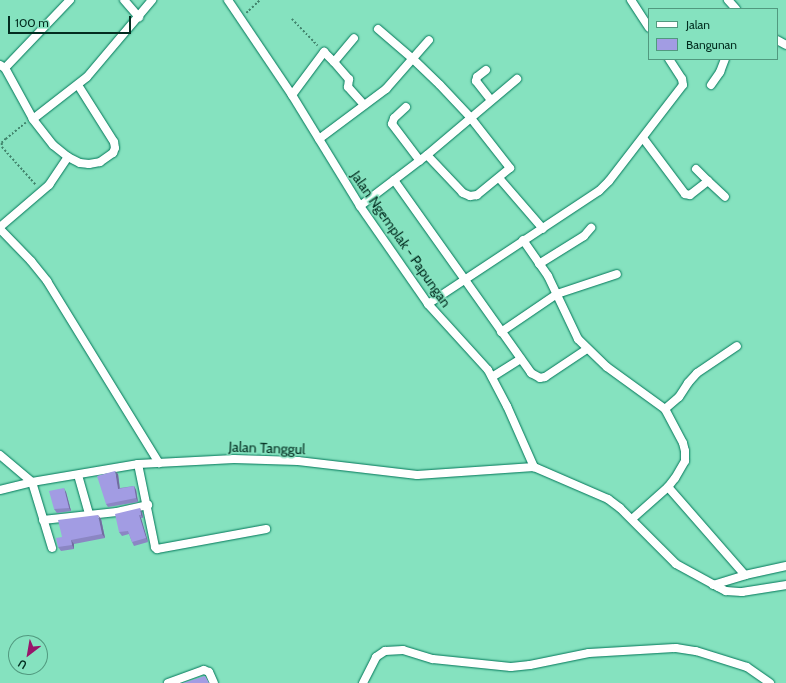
<!DOCTYPE html>
<style>
body{margin:0}
#map{position:relative;width:786px;height:683px;overflow:hidden;background:#85e2bf;font-family:Cabin,sans-serif}
div>[style]{position:absolute}
.path>*{height:1.5px;margin-top:-0.75px;transform-origin:0;background:repeating-linear-gradient(90deg,#42856d 0 2px,transparent 0 4px)}
.roads{filter:drop-shadow(0 0 1px #017759) drop-shadow(0 0 1px #017759)}
.street>*{height:8px;margin:-4px;padding:0 4px;transform-origin:4px;border-radius:4px;background:#fff}
.wall>*{inset:0;background:#8b86c3}
.shaded-wall>*{inset:0;background:#716d9f}
.building>*{inset:0;background:#a29ce3}
span{translate:-50% -50%;white-space:nowrap;text-align:center;line-height:1.15;-webkit-text-stroke:3px #85e2bf;paint-order:stroke}
.street-label{font-size:14px;color:#022c1f}
.legend{position:absolute;left:648px;top:8px;width:130px;height:52px;box-sizing:border-box;background:#85e2bf;border:1px solid #51997f;margin:0;padding:5px 7px;list-style:none;font-size:12px;color:#022c1f}
.legend li{display:flex;align-items:center;gap:8px;height:20px}
.legend b{width:20px;border:1px solid #51997f}
.north{position:absolute;left:8px;top:635px;width:40px;height:40px;box-sizing:border-box;background:#85e2bf;border:1px solid #51997f;border-radius:50%;rotate:211deg;font-size:11px;font-weight:700;line-height:16px;text-align:center;color:#022c1f}
.north::after{content:'';display:block;margin:auto;width:14px;height:18px;background:#98156a;clip-path:polygon(50% 0,100% 100%,50% 72%,0 100%)}
.scale{position:absolute;left:8px;top:16px;width:123px;height:18px;box-sizing:border-box;border:2px solid #022c1f;border-top:0;padding-left:5px;font-size:12px;line-height:14px;white-space:nowrap;color:#022c1f;-webkit-text-stroke:3px #85e2bf;paint-order:stroke}
</style>
<div id="map">
<div class="path">
<i style="left:246px;top:13px;width:19px;rotate:-43deg"></i>
<i style="left:292px;top:19px;width:37px;rotate:46deg"></i>
<i style="left:26px;top:123px;width:26px;rotate:141deg"></i>
<i style="left:6px;top:139px;width:6px;rotate:135deg"></i>
<i style="left:2px;top:143px;width:4px;rotate:90deg"></i>
<i style="left:2px;top:147px;width:51px;rotate:48.2deg"></i>
</div>
<div class="roads">
<div class="street">
<i style="left:124px;top:0;width:23px;rotate:49deg"></i>
<i style="left:228px;top:0;width:115px;rotate:56deg"></i>
<i style="left:292px;top:95px;width:130px;rotate:58.5deg"></i>
<i style="left:360px;top:206px;width:119px;rotate:55.2deg"></i>
<i style="left:428px;top:304px;width:89px;rotate:47.7deg"></i>
<i style="left:488px;top:370px;width:41px;rotate:62.2deg"></i>
<i style="left:507px;top:406px;width:67px;rotate:66.1deg"></i>
<i style="left:534px;top:467px;width:81px;rotate:23.4deg"></i>
<i style="left:608px;top:499px;width:15px;rotate:37deg"></i>
<i style="left:620px;top:508px;width:79px;rotate:45deg"></i>
<i style="left:676px;top:564px;width:48px;rotate:28.7deg"></i>
<i style="left:718px;top:587px;width:9px;rotate:27deg"></i>
<i style="left:726px;top:591px;width:16px;rotate:4deg"></i>
<i style="left:742px;top:592px;width:45px;rotate:-9deg"></i>
<i style="left:631px;top:0;width:33px;rotate:57deg"></i>
<i style="left:728px;top:0;width:12px;rotate:48deg"></i>
<i style="left:378px;top:29px;width:46px;rotate:40.6deg"></i>
<i style="left:413px;top:59px;width:37px;rotate:44deg"></i>
<i style="left:440px;top:85px;width:44px;rotate:46.8deg"></i>
<i style="left:470px;top:117px;width:65px;rotate:51.9deg"></i>
<i style="left:510px;top:168px;width:43px;rotate:140.7deg"></i>
<i style="left:477px;top:195px;width:7px;rotate:172deg"></i>
<i style="left:470px;top:196px;width:8px;rotate:-157deg"></i>
<i style="left:463px;top:193px;width:52px;rotate:-133.5deg"></i>
<i style="left:777px;top:40px;width:10px;rotate:29deg"></i>
<i style="left:334px;top:62px;width:23px;rotate:49deg"></i>
<i style="left:349px;top:79px;width:8px;rotate:97deg"></i>
<i style="left:348px;top:87px;width:24px;rotate:48deg"></i>
<i style="left:0;top:65px;width:6px;rotate:31deg"></i>
<i style="left:5px;top:68px;width:58px;rotate:61.2deg"></i>
<i style="left:5px;top:68px;width:94px;rotate:-46.3deg"></i>
<i style="left:486px;top:70px;width:11px;rotate:142deg"></i>
<i style="left:477px;top:77px;width:4px;rotate:104deg"></i>
<i style="left:476px;top:81px;width:24px;rotate:52deg"></i>
<i style="left:711px;top:85px;width:16px;rotate:-55deg"></i>
<i style="left:720px;top:72px;width:14px;rotate:-69deg"></i>
<i style="left:292px;top:95px;width:54px;rotate:-53.3deg"></i>
<i style="left:324px;top:52px;width:14px;rotate:45deg"></i>
<i style="left:334px;top:62px;width:31px;rotate:-50deg"></i>
<i style="left:406px;top:107px;width:16px;rotate:137deg"></i>
<i style="left:394px;top:118px;width:6px;rotate:108deg"></i>
<i style="left:392px;top:124px;width:46px;rotate:52.9deg"></i>
<i style="left:643px;top:138px;width:70px;rotate:53.1deg"></i>
<i style="left:685px;top:194px;width:5px;rotate:11deg"></i>
<i style="left:690px;top:195px;width:23px;rotate:-38deg"></i>
<i style="left:708px;top:181px;width:23px;rotate:43deg"></i>
<i style="left:319px;top:139px;width:84px;rotate:-36.7deg"></i>
<i style="left:386px;top:89px;width:65px;rotate:-48.7deg"></i>
<i style="left:68px;top:157px;width:19px;rotate:-141deg"></i>
<i style="left:53px;top:145px;width:33px;rotate:-128deg"></i>
<i style="left:33px;top:119px;width:68px;rotate:-37.9deg"></i>
<i style="left:87px;top:77px;width:101px;rotate:-49.8deg"></i>
<i style="left:696px;top:169px;width:17px;rotate:45deg"></i>
<i style="left:499px;top:178px;width:67px;rotate:49.2deg"></i>
<i style="left:394px;top:180px;width:237px;rotate:54.6deg"></i>
<i style="left:531px;top:373px;width:10px;rotate:29deg"></i>
<i style="left:540px;top:378px;width:5px;rotate:-11deg"></i>
<i style="left:545px;top:377px;width:50px;rotate:-33.7deg"></i>
<i style="left:360px;top:206px;width:84px;rotate:-37.3deg"></i>
<i style="left:427px;top:155px;width:118px;rotate:-40.2deg"></i>
<i style="left:0;top:227px;width:65px;rotate:-40.6deg"></i>
<i style="left:49px;top:185px;width:34px;rotate:-56deg"></i>
<i style="left:68px;top:157px;width:13px;rotate:27deg"></i>
<i style="left:80px;top:163px;width:9px;rotate:6deg"></i>
<i style="left:89px;top:164px;width:11px;rotate:-10deg"></i>
<i style="left:100px;top:162px;width:16px;rotate:-35deg"></i>
<i style="left:113px;top:153px;width:5px;rotate:-68deg"></i>
<i style="left:115px;top:148px;width:6px;rotate:-99deg"></i>
<i style="left:114px;top:142px;width:67px;rotate:-122.3deg"></i>
<i style="left:0;top:229px;width:45px;rotate:45.9deg"></i>
<i style="left:31px;top:261px;width:26px;rotate:51deg"></i>
<i style="left:47px;top:281px;width:214px;rotate:58.4deg"></i>
<i style="left:523px;top:240px;width:44px;rotate:55.2deg"></i>
<i style="left:548px;top:276px;width:70px;rotate:64.5deg"></i>
<i style="left:578px;top:339px;width:40px;rotate:44deg"></i>
<i style="left:607px;top:367px;width:72px;rotate:35.9deg"></i>
<i style="left:665px;top:409px;width:38px;rotate:62deg"></i>
<i style="left:683px;top:443px;width:8px;rotate:76deg"></i>
<i style="left:685px;top:451px;width:10px;rotate:90deg"></i>
<i style="left:685px;top:461px;width:20px;rotate:120deg"></i>
<i style="left:675px;top:478px;width:11px;rotate:128deg"></i>
<i style="left:668px;top:487px;width:48px;rotate:138.4deg"></i>
<i style="left:539px;top:264px;width:53px;rotate:-31.9deg"></i>
<i style="left:584px;top:236px;width:11px;rotate:-49deg"></i>
<i style="left:428px;top:304px;width:205px;rotate:-33.5deg"></i>
<i style="left:599px;top:191px;width:14px;rotate:-45deg"></i>
<i style="left:609px;top:181px;width:121px;rotate:-52.4deg"></i>
<i style="left:683px;top:85px;width:6px;rotate:-99deg"></i>
<i style="left:682px;top:79px;width:24px;rotate:-123deg"></i>
<i style="left:501px;top:332px;width:68px;rotate:-34.2deg"></i>
<i style="left:557px;top:294px;width:63px;rotate:-18.4deg"></i>
<i style="left:492px;top:377px;width:34px;rotate:-32deg"></i>
<i style="left:665px;top:409px;width:18px;rotate:-41deg"></i>
<i style="left:679px;top:397px;width:17px;rotate:-57deg"></i>
<i style="left:688px;top:383px;width:13px;rotate:-48deg"></i>
<i style="left:697px;top:373px;width:48px;rotate:-34deg"></i>
<i style="left:0;top:455px;width:42px;rotate:40.2deg"></i>
<i style="left:32px;top:482px;width:69px;rotate:73.1deg"></i>
<i style="left:138px;top:464px;width:85px;rotate:78.4deg"></i>
<i style="left:155px;top:547px;width:3px;rotate:45deg"></i>
<i style="left:157px;top:549px;width:111px;rotate:-10.4deg"></i>
<i style="left:78px;top:475px;width:41px;rotate:74.2deg"></i>
<i style="left:668px;top:487px;width:117px;rotate:48.8deg"></i>
<i style="left:0;top:490px;width:33px;rotate:-14deg"></i>
<i style="left:32px;top:482px;width:108px;rotate:-9.6deg"></i>
<i style="left:138px;top:464px;width:96px;rotate:-3deg"></i>
<i style="left:234px;top:459px;width:64px;rotate:1.8deg"></i>
<i style="left:298px;top:461px;width:120px;rotate:6.7deg"></i>
<i style="left:417px;top:475px;width:117px;rotate:-3.9deg"></i>
<i style="left:43px;top:520px;width:74px;rotate:-6.2deg"></i>
<i style="left:117px;top:512px;width:32px;rotate:-13deg"></i>
<i style="left:713px;top:585px;width:34px;rotate:-17deg"></i>
<i style="left:745px;top:575px;width:42px;rotate:-12.4deg"></i>
<i style="left:168px;top:683px;width:38px;rotate:-20deg"></i>
<i style="left:204px;top:670px;width:5px;rotate:22deg"></i>
<i style="left:209px;top:672px;width:12px;rotate:66deg"></i>
<i style="left:363px;top:683px;width:29px;rotate:-63deg"></i>
<i style="left:376px;top:657px;width:11px;rotate:-34deg"></i>
<i style="left:385px;top:651px;width:18px;rotate:-3deg"></i>
<i style="left:403px;top:650px;width:31px;rotate:17deg"></i>
<i style="left:433px;top:659px;width:78px;rotate:5.9deg"></i>
<i style="left:511px;top:667px;width:19px;rotate:-6deg"></i>
<i style="left:530px;top:665px;width:60px;rotate:-11.5deg"></i>
<i style="left:589px;top:653px;width:87px;rotate:-3.3deg"></i>
<i style="left:676px;top:648px;width:20px;rotate:9deg"></i>
<i style="left:696px;top:651px;width:53px;rotate:17.4deg"></i>
<i style="left:747px;top:667px;width:28px;rotate:35deg"></i>
</div>
</div>
<div class="wall">
<i style="clip-path:polygon(118px 474px,120px 488px,134px 486px,136px 490px,138px 502px,108px 507px,106px 504px)"></i>
<i style="clip-path:polygon(66px 492px,71px 511px,57px 513px,54px 509px)"></i>
<i style="clip-path:polygon(142px 512px,143px 518px,141px 518px,148px 542px,134px 546px,132px 542px,129px 534px,122px 536px,119px 532px)"></i>
<i style="clip-path:polygon(101px 519px,105px 538px,74px 544px,74px 549px,61px 551px,58px 547px,62px 537px)"></i>
</div>
<div class="shaded-wall">
<i style="clip-path:polygon(115px 471px,118px 474px,120px 492px,118px 489px)"></i>
<i style="clip-path:polygon(134px 486px,136px 490px,138px 502px,136px 498px)"></i>
<i style="clip-path:polygon(64px 488px,66px 492px,71px 511px,69px 508px)"></i>
<i style="clip-path:polygon(140px 508px,142px 512px,143px 518px,141px 515px)"></i>
<i style="clip-path:polygon(98px 515px,101px 519px,105px 538px,102px 534px)"></i>
<i style="clip-path:polygon(139px 515px,141px 518px,148px 542px,146px 538px)"></i>
<i style="clip-path:polygon(71px 540px,74px 544px,74px 549px,72px 545px)"></i>
</div>
<div class="building">
<i style="clip-path:polygon(115px 471px,118px 489px,134px 486px,136px 498px,106px 504px,97px 476px)"></i>
<i style="clip-path:polygon(64px 488px,69px 508px,54px 509px,49px 491px)"></i>
<i style="clip-path:polygon(140px 508px,141px 515px,139px 515px,146px 538px,132px 542px,128px 531px,119px 532px,115px 514px)"></i>
<i style="clip-path:polygon(98px 515px,102px 534px,71px 540px,72px 545px,58px 547px,56px 538px,62px 537px,58px 520px)"></i>
<i style="clip-path:polygon(205px 676px,209px 683px,183px 683px)"></i>
</div>
<div class="street-label">
<span style="left:401px;top:239px;rotate:55deg">Jalan Ngemplak - Papungan</span>
<span style="left:267px;top:448px;rotate:2deg">Jalan Tanggul</span>
</div>
<ul class="legend">
<li><b style="height:5px;background:#fff"></b>Jalan</li>
<li><b style="height:11px;background:#a29ce3"></b>Bangunan</li>
</ul>
<div class="north">U</div>
<div class="scale">100 m</div>
</div>
